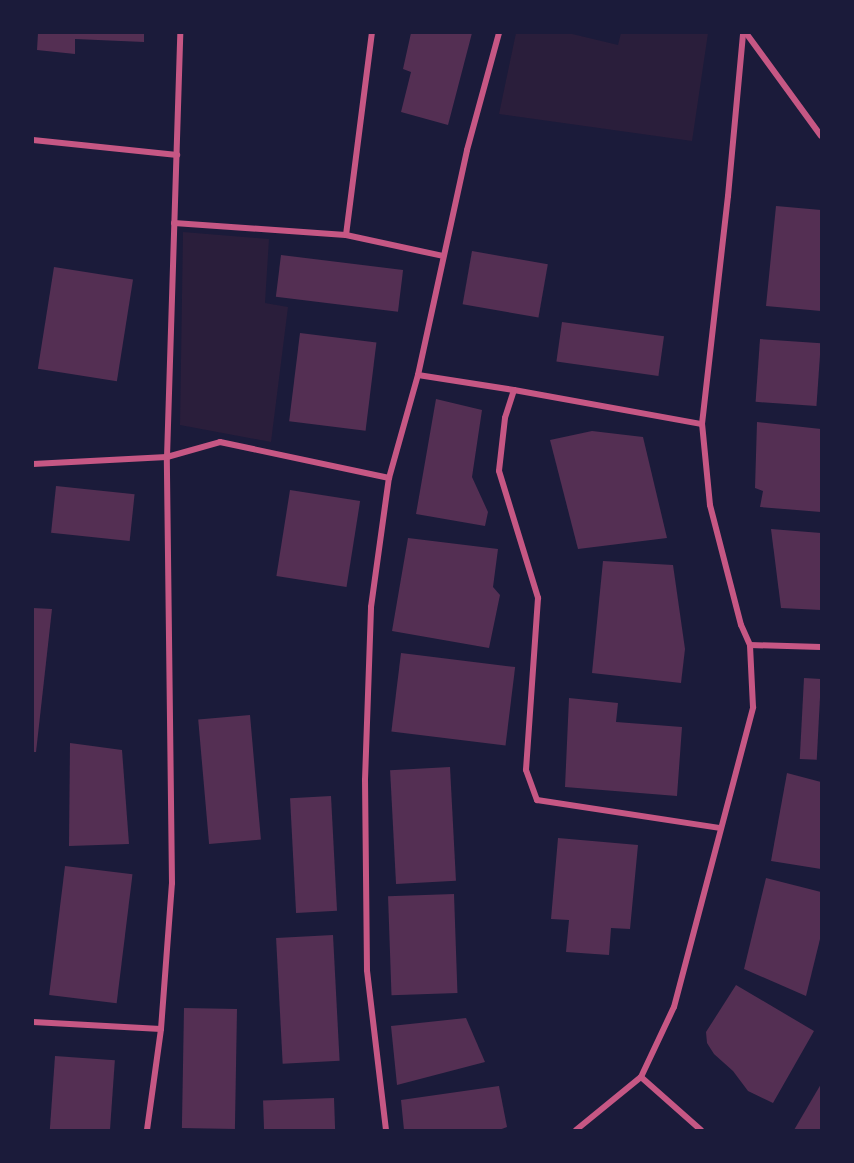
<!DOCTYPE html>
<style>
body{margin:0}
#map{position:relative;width:854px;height:1163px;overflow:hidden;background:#1b1b3a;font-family:"Fira Sans",sans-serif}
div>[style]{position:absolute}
.green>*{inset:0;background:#2a1e3b}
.building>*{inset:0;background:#542f53;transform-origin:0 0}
.minor>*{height:6px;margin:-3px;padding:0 3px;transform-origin:3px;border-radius:3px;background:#c65784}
span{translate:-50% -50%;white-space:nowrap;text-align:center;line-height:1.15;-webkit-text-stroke:6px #1b1b3a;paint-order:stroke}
.frame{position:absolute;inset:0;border:34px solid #1b1b3a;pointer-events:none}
</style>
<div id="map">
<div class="green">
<i style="clip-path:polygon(516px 33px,568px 33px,618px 45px,621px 33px,708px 33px,692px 141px,499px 114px)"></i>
<i style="clip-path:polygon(183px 232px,269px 239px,265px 303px,288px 307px,271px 442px,180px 425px)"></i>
</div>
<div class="building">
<i style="clip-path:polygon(38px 33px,144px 33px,144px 42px,75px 39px,75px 54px,37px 50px)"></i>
<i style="clip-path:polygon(411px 33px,472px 33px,448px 125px,401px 112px,411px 72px,403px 69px)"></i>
<i style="clip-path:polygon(776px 206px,821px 210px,821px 311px,766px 306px)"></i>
<i style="left:472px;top:251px;width:77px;height:54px;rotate:10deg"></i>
<i style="left:281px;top:255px;width:123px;height:42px;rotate:7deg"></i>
<i style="left:54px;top:267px;width:80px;height:103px;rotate:9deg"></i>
<i style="left:562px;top:322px;width:103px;height:40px;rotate:8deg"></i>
<i style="left:300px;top:333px;width:77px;height:89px;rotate:7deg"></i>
<i style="left:760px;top:339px;width:61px;height:63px;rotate:4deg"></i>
<i style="clip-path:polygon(436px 399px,482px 410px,472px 477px,488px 512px,485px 526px,416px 514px)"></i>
<i style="clip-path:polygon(757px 422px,821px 429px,821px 512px,760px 507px,763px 491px,755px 488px)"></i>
<i style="clip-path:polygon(592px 431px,643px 437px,667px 538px,578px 549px,550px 440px)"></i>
<i style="left:56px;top:486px;width:79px;height:47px;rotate:6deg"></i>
<i style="left:290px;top:490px;width:71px;height:87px;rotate:9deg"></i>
<i style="clip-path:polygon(771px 529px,821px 533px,821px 610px,781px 608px)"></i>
<i style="clip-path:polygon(408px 538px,498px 549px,493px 587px,500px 595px,489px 648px,392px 631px)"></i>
<i style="clip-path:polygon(603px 561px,673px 565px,685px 649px,681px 683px,592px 673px)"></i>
<i style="clip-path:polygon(33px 608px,52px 609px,36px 752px,33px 752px)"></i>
<i style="left:401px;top:653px;width:115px;height:79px;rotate:7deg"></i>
<i style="left:804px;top:678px;width:17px;height:81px;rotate:3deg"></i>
<i style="clip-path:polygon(569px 698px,618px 703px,616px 722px,682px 727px,677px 796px,565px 787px)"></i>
<i style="left:250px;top:715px;width:125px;height:52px;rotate:85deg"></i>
<i style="clip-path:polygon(70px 743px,122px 750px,129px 844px,69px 846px)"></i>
<i style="left:450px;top:767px;width:114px;height:60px;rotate:87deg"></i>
<i style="clip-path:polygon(787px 773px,821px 782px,821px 869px,771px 861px)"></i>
<i style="left:331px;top:796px;width:115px;height:41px;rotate:87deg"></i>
<i style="clip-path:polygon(558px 838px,638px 845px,630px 929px,611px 928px,609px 955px,566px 952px,569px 920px,551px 919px)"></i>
<i style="left:65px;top:866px;width:68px;height:130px;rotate:7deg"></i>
<i style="clip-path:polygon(766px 878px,821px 892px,821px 935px,806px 996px,744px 969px)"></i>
<i style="left:454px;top:894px;width:99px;height:66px;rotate:88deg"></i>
<i style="left:333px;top:935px;width:126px;height:57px;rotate:87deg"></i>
<i style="clip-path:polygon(736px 985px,814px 1031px,773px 1103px,748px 1091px,733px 1071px,714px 1054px,707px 1043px,706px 1032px)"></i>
<i style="left:237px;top:1009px;width:120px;height:53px;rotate:91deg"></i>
<i style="clip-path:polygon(466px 1018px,485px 1062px,397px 1085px,391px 1026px)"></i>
<i style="left:55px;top:1056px;width:60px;height:74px;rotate:4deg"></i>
<i style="clip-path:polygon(821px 1084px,821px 1130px,794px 1130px)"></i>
<i style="clip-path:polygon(499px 1086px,507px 1127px,499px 1130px,404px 1130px,401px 1100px)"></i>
<i style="left:334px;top:1098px;width:32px;height:71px;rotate:88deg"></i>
</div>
<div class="minor">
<i style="left:746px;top:33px;width:127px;rotate:53.9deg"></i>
<i style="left:33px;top:140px;width:145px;rotate:5.9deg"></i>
<i style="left:174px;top:223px;width:172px;rotate:4deg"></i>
<i style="left:346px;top:235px;width:99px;rotate:12.2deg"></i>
<i style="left:346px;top:235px;width:204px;rotate:-82.7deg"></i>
<i style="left:418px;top:375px;width:97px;rotate:8.9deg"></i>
<i style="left:514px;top:390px;width:191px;rotate:10.3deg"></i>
<i style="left:514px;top:390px;width:29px;rotate:108deg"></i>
<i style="left:505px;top:418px;width:53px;rotate:96.5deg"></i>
<i style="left:499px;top:471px;width:133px;rotate:72.9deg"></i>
<i style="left:538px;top:598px;width:172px;rotate:94deg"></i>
<i style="left:526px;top:770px;width:32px;rotate:70deg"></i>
<i style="left:537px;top:800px;width:186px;rotate:8.7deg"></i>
<i style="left:33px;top:464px;width:134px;rotate:-3deg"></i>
<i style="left:167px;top:457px;width:55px;rotate:-15.8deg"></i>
<i style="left:220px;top:442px;width:173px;rotate:12deg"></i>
<i style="left:750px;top:645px;width:71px;rotate:1.6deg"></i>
<i style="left:33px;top:1022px;width:128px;rotate:3.1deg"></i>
<i style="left:641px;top:1077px;width:80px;rotate:41.5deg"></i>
<i style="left:147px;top:1130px;width:102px;rotate:-82.1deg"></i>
<i style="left:161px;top:1029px;width:146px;rotate:-85.7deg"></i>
<i style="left:172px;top:883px;width:426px;rotate:-90.7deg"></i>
<i style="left:167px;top:457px;width:424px;rotate:-88.2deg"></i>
<i style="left:386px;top:1130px;width:161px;rotate:-96.8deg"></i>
<i style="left:367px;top:970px;width:190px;rotate:-90.6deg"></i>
<i style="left:365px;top:780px;width:173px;rotate:-88deg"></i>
<i style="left:371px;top:607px;width:130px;rotate:-82.1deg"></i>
<i style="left:389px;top:478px;width:107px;rotate:-74.3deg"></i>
<i style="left:418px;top:375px;width:230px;rotate:-77.7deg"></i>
<i style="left:467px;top:150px;width:121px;rotate:-74.7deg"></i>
<i style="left:576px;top:1130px;width:84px;rotate:-39.2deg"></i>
<i style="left:641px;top:1077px;width:77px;rotate:-64.8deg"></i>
<i style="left:674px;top:1007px;width:310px;rotate:-75.2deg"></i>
<i style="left:753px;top:707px;width:62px;rotate:-92.8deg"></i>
<i style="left:750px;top:645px;width:22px;rotate:-114deg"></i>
<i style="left:741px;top:625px;width:124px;rotate:-104.5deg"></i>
<i style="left:710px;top:505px;width:81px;rotate:-95.6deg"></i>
<i style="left:702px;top:424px;width:229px;rotate:-83.5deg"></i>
<i style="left:728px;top:196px;width:164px;rotate:-84.7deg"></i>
</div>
<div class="frame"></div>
</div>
